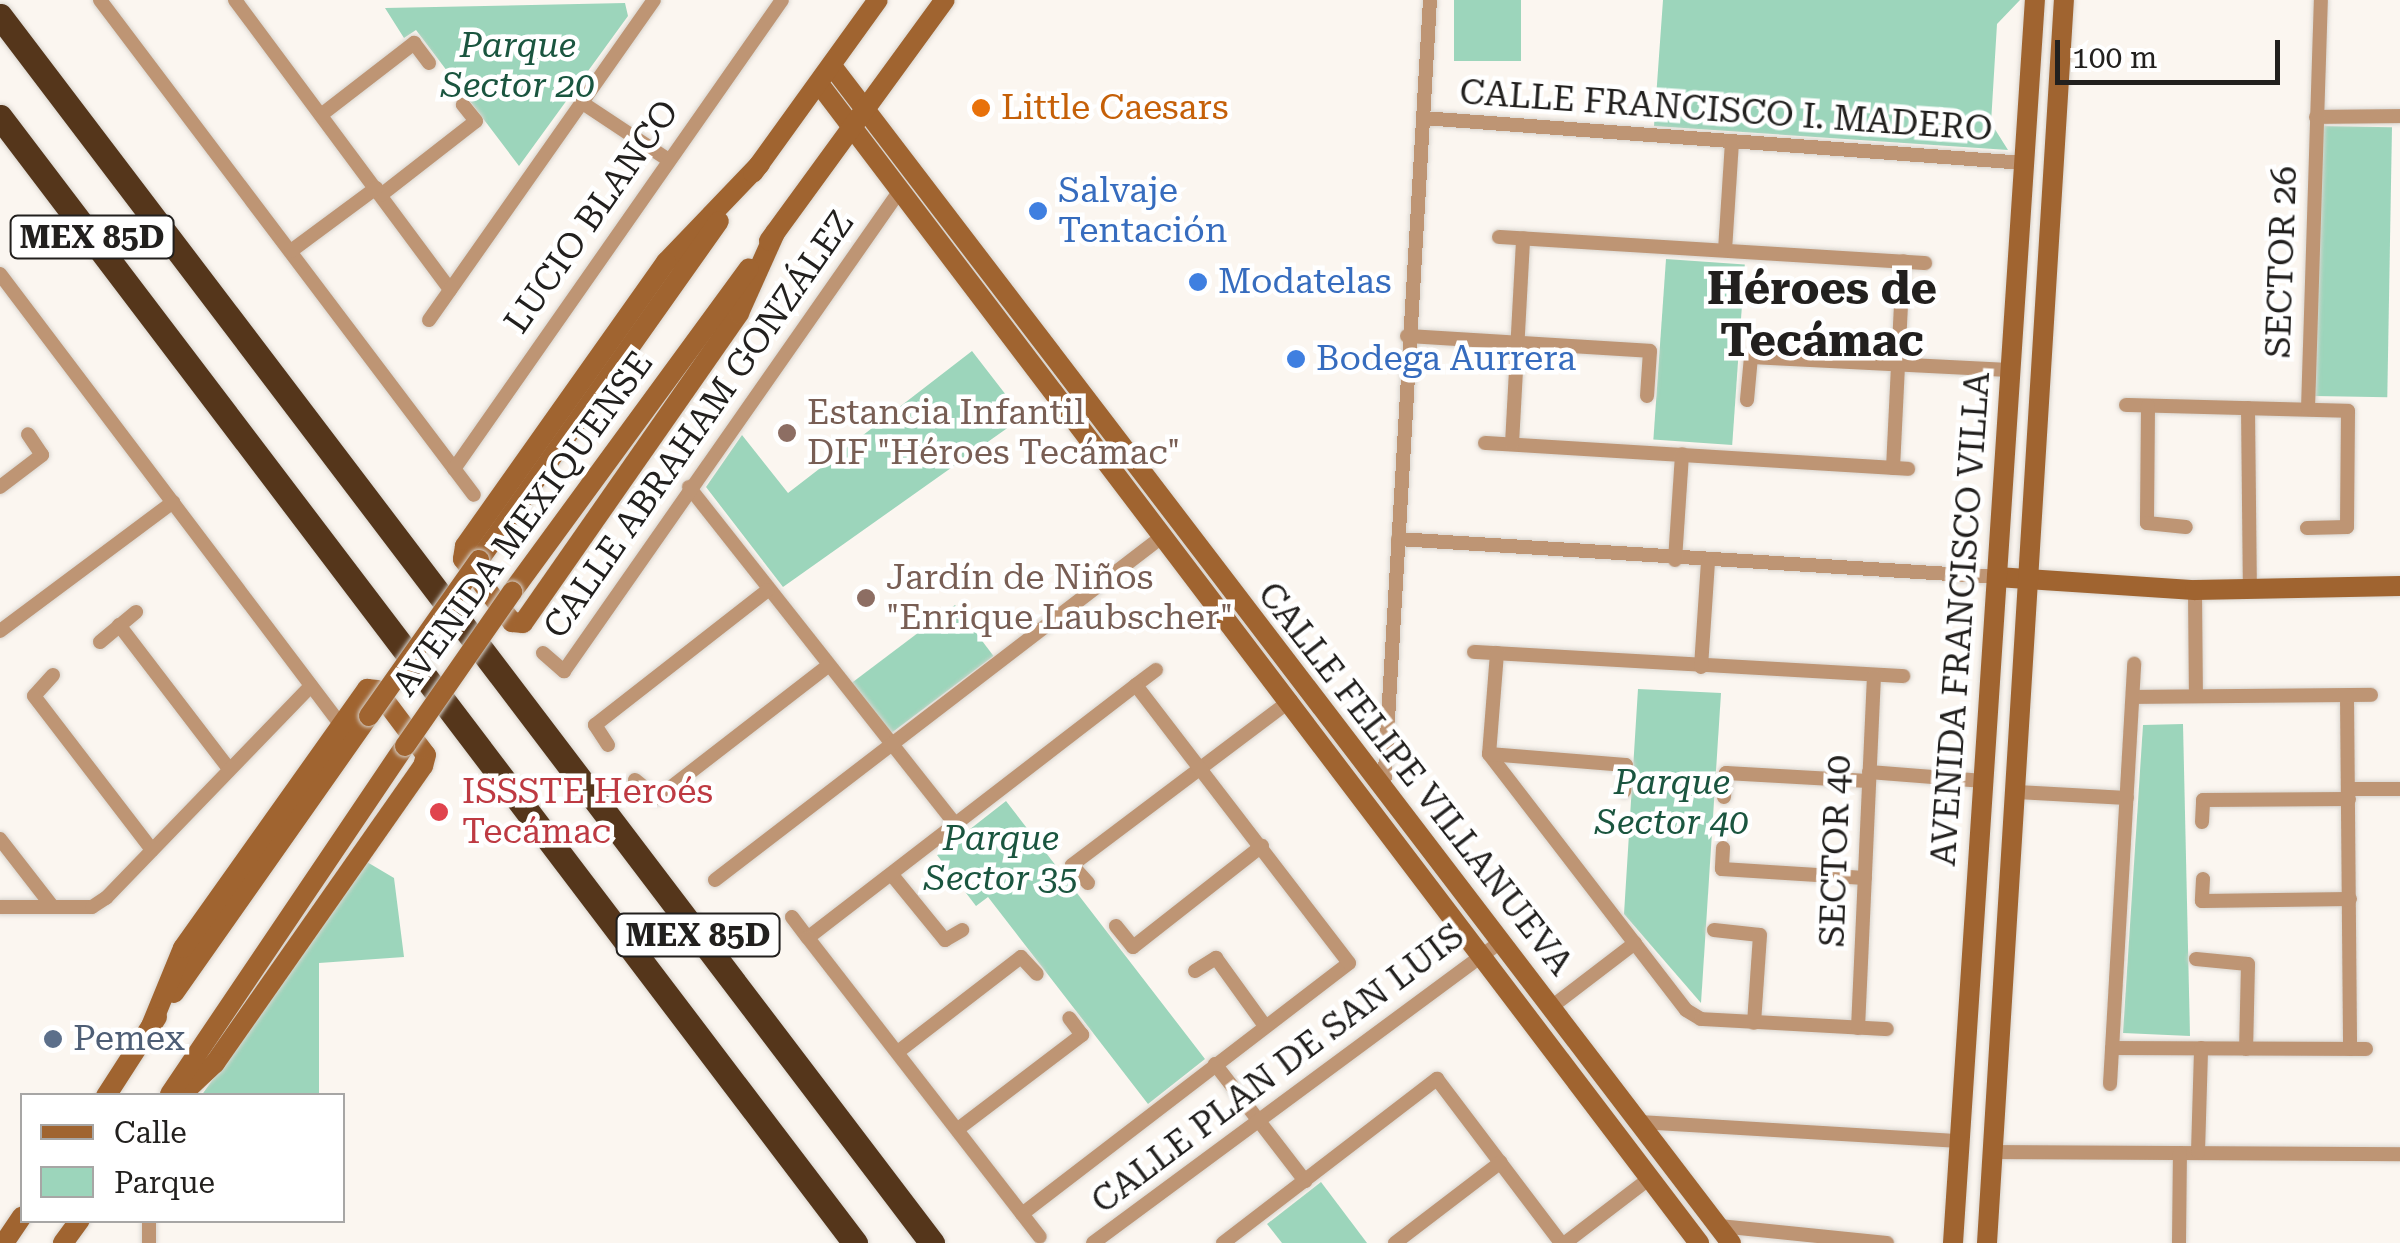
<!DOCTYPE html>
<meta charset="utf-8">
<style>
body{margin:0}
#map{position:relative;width:2400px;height:1243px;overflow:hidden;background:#fbf6f0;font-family:"Roboto Serif",serif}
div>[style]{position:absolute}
.green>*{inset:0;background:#9cd5bb;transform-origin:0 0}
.roads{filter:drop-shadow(0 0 2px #d8d4ce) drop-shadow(0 0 2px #d8d4ce)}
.street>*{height:14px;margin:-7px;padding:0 7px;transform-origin:7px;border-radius:7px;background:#be9574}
.secondary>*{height:20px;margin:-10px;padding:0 10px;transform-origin:10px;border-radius:10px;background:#a06430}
.highway>*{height:25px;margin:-12.5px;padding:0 12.5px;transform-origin:12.5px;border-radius:12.5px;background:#55361b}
.bridges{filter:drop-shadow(0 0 2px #d8d4ce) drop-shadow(0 0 2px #d8d4ce)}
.secondary-bridge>*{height:20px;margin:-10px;padding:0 10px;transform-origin:10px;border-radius:10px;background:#a06430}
.dots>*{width:28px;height:28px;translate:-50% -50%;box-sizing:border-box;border:5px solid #fff;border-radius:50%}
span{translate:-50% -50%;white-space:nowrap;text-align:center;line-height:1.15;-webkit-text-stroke:9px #fff;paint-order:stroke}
.shield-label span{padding:2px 8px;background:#fff;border:2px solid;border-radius:8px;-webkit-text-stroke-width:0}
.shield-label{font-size:32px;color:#22201e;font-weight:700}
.park-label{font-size:35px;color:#1a553f;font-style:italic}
.food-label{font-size:35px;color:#c56008}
.left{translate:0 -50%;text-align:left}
.street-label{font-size:35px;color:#22201e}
.shop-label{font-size:35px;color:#366cbe}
.education-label{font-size:35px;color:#785e54}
.health-label{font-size:35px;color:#be3a42}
.service-label{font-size:35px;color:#4e5e75}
.district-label{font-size:45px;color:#22201e;font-weight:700}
.legend{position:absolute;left:20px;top:1093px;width:325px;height:130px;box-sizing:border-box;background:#fff;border:2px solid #a7a6a5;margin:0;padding:12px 18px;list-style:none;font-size:30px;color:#22201e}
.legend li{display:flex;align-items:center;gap:20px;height:50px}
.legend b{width:50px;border:2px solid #a7a6a5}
.scale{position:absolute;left:2055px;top:40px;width:225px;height:45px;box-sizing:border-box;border:5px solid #22201e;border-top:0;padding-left:12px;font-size:30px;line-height:35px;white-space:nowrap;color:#22201e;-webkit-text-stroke:8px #fff;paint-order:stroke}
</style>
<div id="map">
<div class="green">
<i style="left:1454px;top:0;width:67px;height:61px"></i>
<i style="clip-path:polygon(1663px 0,2020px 0,1997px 24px,1991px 123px,2008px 150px,1654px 126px)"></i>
<i style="clip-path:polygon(625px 3px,628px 16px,519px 166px,416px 30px,404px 38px,385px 8px)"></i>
<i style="left:2319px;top:126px;width:73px;height:270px;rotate:1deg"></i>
<i style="left:1666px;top:259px;width:79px;height:181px;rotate:4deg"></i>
<i style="clip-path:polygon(972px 351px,1023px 417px,783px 587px,706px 487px,742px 435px,788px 493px)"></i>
<i style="left:955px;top:605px;width:64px;height:132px;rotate:53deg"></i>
<i style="clip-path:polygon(1638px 689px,1721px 693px,1701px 1003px,1624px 914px)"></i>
<i style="clip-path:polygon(2183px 724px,2190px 1036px,2123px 1033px,2143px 725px)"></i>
<i style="clip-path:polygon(1006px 801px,1205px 1059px,1148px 1104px,988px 897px,976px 906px,937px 855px)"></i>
<i style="clip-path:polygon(367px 862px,394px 878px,404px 957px,319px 963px,319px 1095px,201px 1096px)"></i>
<i style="clip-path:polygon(1321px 1182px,1367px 1243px,1282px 1243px,1267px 1224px)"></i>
</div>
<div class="roads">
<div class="street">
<i style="left:100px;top:0;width:620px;rotate:52.93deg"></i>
<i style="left:235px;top:0;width:361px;rotate:53.4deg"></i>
<i style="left:581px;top:102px;width:103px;rotate:33.5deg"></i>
<i style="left:321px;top:115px;width:118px;rotate:-37.7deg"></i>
<i style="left:414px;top:43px;width:25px;rotate:53deg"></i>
<i style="left:2316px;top:117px;width:84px;rotate:-0.7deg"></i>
<i style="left:1423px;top:118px;width:603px;rotate:4.28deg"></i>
<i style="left:381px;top:195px;width:120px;rotate:-37.9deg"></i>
<i style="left:476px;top:121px;width:21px;rotate:-129deg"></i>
<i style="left:1499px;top:237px;width:427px;rotate:3.5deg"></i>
<i style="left:1725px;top:250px;width:109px;rotate:-86.3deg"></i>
<i style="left:291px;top:251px;width:106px;rotate:-36.5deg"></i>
<i style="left:0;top:274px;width:565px;rotate:52.91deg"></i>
<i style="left:429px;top:320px;width:391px;rotate:-54.9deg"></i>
<i style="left:1407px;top:336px;width:243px;rotate:3.5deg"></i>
<i style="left:1650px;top:351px;width:45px;rotate:93.8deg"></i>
<i style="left:1747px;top:400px;width:43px;rotate:-84.7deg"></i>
<i style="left:1751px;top:357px;width:258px;rotate:2.9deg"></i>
<i style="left:2126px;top:405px;width:222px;rotate:1.5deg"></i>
<i style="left:2348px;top:411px;width:116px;rotate:90.5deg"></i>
<i style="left:2347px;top:527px;width:40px;rotate:178.6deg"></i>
<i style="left:2148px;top:406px;width:117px;rotate:90.5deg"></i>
<i style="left:2147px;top:523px;width:39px;rotate:6deg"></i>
<i style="left:2248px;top:408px;width:182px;rotate:89.4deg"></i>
<i style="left:2308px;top:409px;width:409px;rotate:-88.2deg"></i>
<i style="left:1485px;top:443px;width:424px;rotate:3.5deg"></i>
<i style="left:1512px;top:444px;width:206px;rotate:-86.9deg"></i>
<i style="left:1893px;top:468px;width:207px;rotate:-87.2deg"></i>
<i style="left:454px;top:469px;width:572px;rotate:-55.03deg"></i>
<i style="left:0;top:487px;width:53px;rotate:-37.3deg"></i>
<i style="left:42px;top:455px;width:25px;rotate:-124deg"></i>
<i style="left:689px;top:487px;width:431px;rotate:51.7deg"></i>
<i style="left:1398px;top:539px;width:600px;rotate:3.63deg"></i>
<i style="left:1675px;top:560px;width:106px;rotate:-86.2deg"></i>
<i style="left:2195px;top:590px;width:106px;rotate:89.5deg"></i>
<i style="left:119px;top:625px;width:181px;rotate:52.6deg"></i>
<i style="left:0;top:631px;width:216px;rotate:-36.7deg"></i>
<i style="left:100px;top:642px;width:47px;rotate:-39.8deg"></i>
<i style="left:1474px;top:652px;width:430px;rotate:3.2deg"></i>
<i style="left:543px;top:653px;width:28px;rotate:41deg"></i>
<i style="left:564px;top:671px;width:588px;rotate:-55.04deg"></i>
<i style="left:1497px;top:653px;width:101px;rotate:94.5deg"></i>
<i style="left:1489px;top:754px;width:323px;rotate:52.4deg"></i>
<i style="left:1686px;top:1010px;width:17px;rotate:31deg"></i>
<i style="left:1701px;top:1019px;width:186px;rotate:3.1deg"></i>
<i style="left:1701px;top:667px;width:105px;rotate:-86.2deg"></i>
<i style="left:53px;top:675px;width:28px;rotate:132deg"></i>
<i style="left:34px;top:696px;width:194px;rotate:52.5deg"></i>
<i style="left:1136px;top:685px;width:25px;rotate:-37deg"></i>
<i style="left:2347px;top:696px;width:353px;rotate:89.5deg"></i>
<i style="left:2133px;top:697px;width:238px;rotate:-0.5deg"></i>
<i style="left:608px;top:745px;width:24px;rotate:-123deg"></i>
<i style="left:595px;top:725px;width:219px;rotate:-38deg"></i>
<i style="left:1489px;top:754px;width:137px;rotate:4.6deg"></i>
<i style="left:1626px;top:765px;width:26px;rotate:94deg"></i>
<i style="left:1869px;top:772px;width:115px;rotate:4.5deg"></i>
<i style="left:635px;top:780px;width:28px;rotate:39deg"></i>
<i style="left:657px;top:798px;width:216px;rotate:-37.7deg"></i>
<i style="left:1384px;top:788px;width:789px;rotate:-86.66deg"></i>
<i style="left:2348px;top:789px;width:52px"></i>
<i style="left:2017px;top:792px;width:110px;rotate:3.1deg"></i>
<i style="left:1724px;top:797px;width:24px;rotate:-85deg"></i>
<i style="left:1726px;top:773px;width:142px;rotate:3.2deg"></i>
<i style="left:2202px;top:822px;width:22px;rotate:-87deg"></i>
<i style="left:2203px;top:800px;width:146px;rotate:-0.4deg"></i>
<i style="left:0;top:839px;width:85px;rotate:52.2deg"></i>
<i style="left:1723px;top:848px;width:21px;rotate:93deg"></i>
<i style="left:1722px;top:869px;width:143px;rotate:3.6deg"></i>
<i style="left:892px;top:875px;width:84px;rotate:50.8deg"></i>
<i style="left:945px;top:940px;width:20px;rotate:-30deg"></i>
<i style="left:2203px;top:879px;width:22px;rotate:93deg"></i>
<i style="left:2202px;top:901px;width:148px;rotate:-0.8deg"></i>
<i style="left:715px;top:880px;width:565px;rotate:-37.52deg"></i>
<i style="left:1088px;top:883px;width:24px;rotate:-132deg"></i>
<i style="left:1072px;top:865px;width:274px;rotate:-37deg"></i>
<i style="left:0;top:907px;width:92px"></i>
<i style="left:92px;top:907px;width:17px;rotate:-33deg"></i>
<i style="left:106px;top:898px;width:295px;rotate:-46deg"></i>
<i style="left:792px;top:917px;width:26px;rotate:53deg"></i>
<i style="left:1116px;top:926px;width:27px;rotate:51deg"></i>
<i style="left:1133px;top:947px;width:164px;rotate:-38.1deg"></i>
<i style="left:1714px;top:930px;width:46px;rotate:6.2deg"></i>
<i style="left:1760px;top:935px;width:88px;rotate:93.9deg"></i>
<i style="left:2196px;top:959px;width:52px;rotate:5.5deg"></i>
<i style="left:2248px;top:964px;width:85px;rotate:91.3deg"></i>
<i style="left:1195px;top:971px;width:25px;rotate:-32deg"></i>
<i style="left:1216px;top:958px;width:84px;rotate:54.2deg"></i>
<i style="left:1550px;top:1008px;width:107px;rotate:-37.4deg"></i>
<i style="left:1858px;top:1028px;width:352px;rotate:-87.4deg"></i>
<i style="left:2112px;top:1048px;width:254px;rotate:0.2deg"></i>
<i style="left:899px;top:1051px;width:154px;rotate:-37.6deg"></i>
<i style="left:1021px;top:957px;width:23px;rotate:47deg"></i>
<i style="left:1215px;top:1064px;width:148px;rotate:52.4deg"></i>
<i style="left:2110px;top:1084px;width:421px;rotate:-86.7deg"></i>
<i style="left:1638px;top:1122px;width:324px;rotate:3.4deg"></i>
<i style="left:958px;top:1129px;width:156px;rotate:-37.2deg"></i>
<i style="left:1082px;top:1035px;width:21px;rotate:-127deg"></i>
<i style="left:1993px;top:1152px;width:407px;rotate:0.3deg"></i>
<i style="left:2198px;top:1152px;width:104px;rotate:-88.3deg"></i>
<i style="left:1022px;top:1214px;width:412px;rotate:-37.5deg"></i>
<i style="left:1349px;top:963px;width:350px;rotate:-127.5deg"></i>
<i style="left:1136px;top:685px;width:414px;rotate:142.4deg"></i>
<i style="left:808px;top:938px;width:378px;rotate:52.2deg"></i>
<i style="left:149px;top:1220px;width:23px;rotate:90deg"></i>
<i style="left:1719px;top:1226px;width:169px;rotate:5.8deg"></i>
<i style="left:1093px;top:1243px;width:505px;rotate:-36.46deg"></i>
<i style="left:1223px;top:1243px;width:270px;rotate:-37.5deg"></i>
<i style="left:1437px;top:1079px;width:206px;rotate:52.9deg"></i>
<i style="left:1395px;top:1243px;width:133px;rotate:-37.4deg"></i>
<i style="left:1565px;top:1243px;width:107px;rotate:-37.4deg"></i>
<i style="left:2179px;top:1243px;width:90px;rotate:-89.4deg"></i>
</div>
<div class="secondary">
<i style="left:832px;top:66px;width:1481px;rotate:52.63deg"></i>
<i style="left:820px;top:85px;width:1454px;rotate:52.8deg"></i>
<i style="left:760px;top:164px;width:136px;rotate:133.8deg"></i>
<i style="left:666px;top:262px;width:348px;rotate:125.3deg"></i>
<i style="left:465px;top:546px;width:13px;rotate:99deg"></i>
<i style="left:463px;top:559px;width:80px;rotate:52.1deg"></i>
<i style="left:512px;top:622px;width:11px;rotate:5deg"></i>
<i style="left:523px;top:623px;width:378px;rotate:-55.1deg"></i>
<i style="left:739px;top:313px;width:88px;rotate:-65.8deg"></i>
<i style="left:753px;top:173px;width:213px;rotate:-54.2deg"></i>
<i style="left:769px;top:241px;width:298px;rotate:-53.9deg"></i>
<i style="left:479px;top:560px;width:415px;rotate:-54.7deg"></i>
<i style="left:1997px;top:577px;width:198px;rotate:3.8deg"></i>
<i style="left:2195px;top:590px;width:205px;rotate:-1.1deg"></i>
<i style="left:512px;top:592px;width:401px;rotate:-53.8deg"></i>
<i style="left:174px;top:993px;width:339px;rotate:-54.9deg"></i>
<i style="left:151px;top:1026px;width:84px;rotate:-67.7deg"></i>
<i style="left:183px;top:948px;width:318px;rotate:-54.6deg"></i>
<i style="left:367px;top:689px;width:10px;rotate:6deg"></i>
<i style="left:377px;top:690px;width:81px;rotate:53deg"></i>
<i style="left:426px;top:755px;width:11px;rotate:105deg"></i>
<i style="left:423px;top:766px;width:363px;rotate:125deg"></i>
<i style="left:215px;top:1063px;width:48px;rotate:136.7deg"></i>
<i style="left:170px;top:1094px;width:420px;rotate:-56deg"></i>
<i style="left:106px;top:1096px;width:94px;rotate:-57.2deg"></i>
<i style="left:4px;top:1243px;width:32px;rotate:-56deg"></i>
<i style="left:63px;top:1243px;width:29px;rotate:-54deg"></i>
<i style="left:1953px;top:1243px;width:1246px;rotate:-86.23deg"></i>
<i style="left:1987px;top:1243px;width:1245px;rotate:-86.46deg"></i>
</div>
<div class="highway">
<i style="left:0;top:16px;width:1541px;rotate:52.78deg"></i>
<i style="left:0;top:117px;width:1414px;rotate:52.79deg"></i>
</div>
</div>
<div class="bridges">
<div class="secondary-bridge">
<i style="left:369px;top:716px;width:191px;rotate:-54.8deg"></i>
<i style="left:405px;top:746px;width:188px;rotate:-55.2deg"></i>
</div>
</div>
<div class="dots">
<i style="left:981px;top:108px;background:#e8710a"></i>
<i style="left:1038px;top:211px;background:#3f7fe0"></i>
<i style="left:1198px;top:282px;background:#3f7fe0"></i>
<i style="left:1296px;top:359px;background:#3f7fe0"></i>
<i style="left:787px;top:433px;background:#8d6e63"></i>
<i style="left:866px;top:598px;background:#8d6e63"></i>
<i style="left:439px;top:812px;background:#e0444e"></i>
<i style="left:53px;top:1039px;background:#5c6f8a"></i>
</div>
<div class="shield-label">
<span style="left:92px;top:237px">MEX 85D</span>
<span style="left:698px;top:935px">MEX 85D</span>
</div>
<div class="park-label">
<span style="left:518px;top:66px">Parque<br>Sector 20</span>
<span style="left:1672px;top:803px">Parque<br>Sector 40</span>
<span style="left:1001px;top:859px">Parque<br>Sector 35</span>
</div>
<div class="food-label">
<span class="left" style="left:1001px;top:108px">Little Caesars</span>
</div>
<div class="street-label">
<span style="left:1726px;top:111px;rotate:4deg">CALLE FRANCISCO I. MADERO</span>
<span style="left:592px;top:217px;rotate:-55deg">LUCIO BLANCO</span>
<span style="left:2282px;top:262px;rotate:-88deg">SECTOR 26</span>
<span style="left:699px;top:425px;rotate:-55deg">CALLE ABRAHAM GONZÁLEZ</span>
<span style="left:523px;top:524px;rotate:-54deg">AVENIDA MEXIQUENSE</span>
<span style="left:1961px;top:619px;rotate:-86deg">AVENIDA FRANCISCO VILLA</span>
<span style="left:1415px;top:779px;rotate:52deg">CALLE FELIPE VILLANUEVA</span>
<span style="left:1836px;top:851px;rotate:-88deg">SECTOR 40</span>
<span style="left:1278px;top:1069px;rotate:-37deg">CALLE PLAN DE SAN LUIS</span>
</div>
<div class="shop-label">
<span class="left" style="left:1058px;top:211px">Salvaje<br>Tentación</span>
<span class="left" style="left:1218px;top:282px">Modatelas</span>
<span class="left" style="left:1316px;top:359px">Bodega Aurrera</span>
</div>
<div class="education-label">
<span class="left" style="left:807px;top:433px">Estancia Infantil<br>DIF "Héroes Tecámac"</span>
<span class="left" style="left:886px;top:598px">Jardín de Niños<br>"Enrique Laubscher"</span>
</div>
<div class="health-label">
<span class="left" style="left:462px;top:812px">ISSSTE Heroés<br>Tecámac</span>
</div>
<div class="service-label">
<span class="left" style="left:73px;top:1039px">Pemex</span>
</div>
<div class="district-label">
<span style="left:1822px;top:315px">Héroes de<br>Tecámac</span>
</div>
<ul class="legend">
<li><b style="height:12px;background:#a06430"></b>Calle</li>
<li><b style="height:28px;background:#9cd5bb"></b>Parque</li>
</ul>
<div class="scale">100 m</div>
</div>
